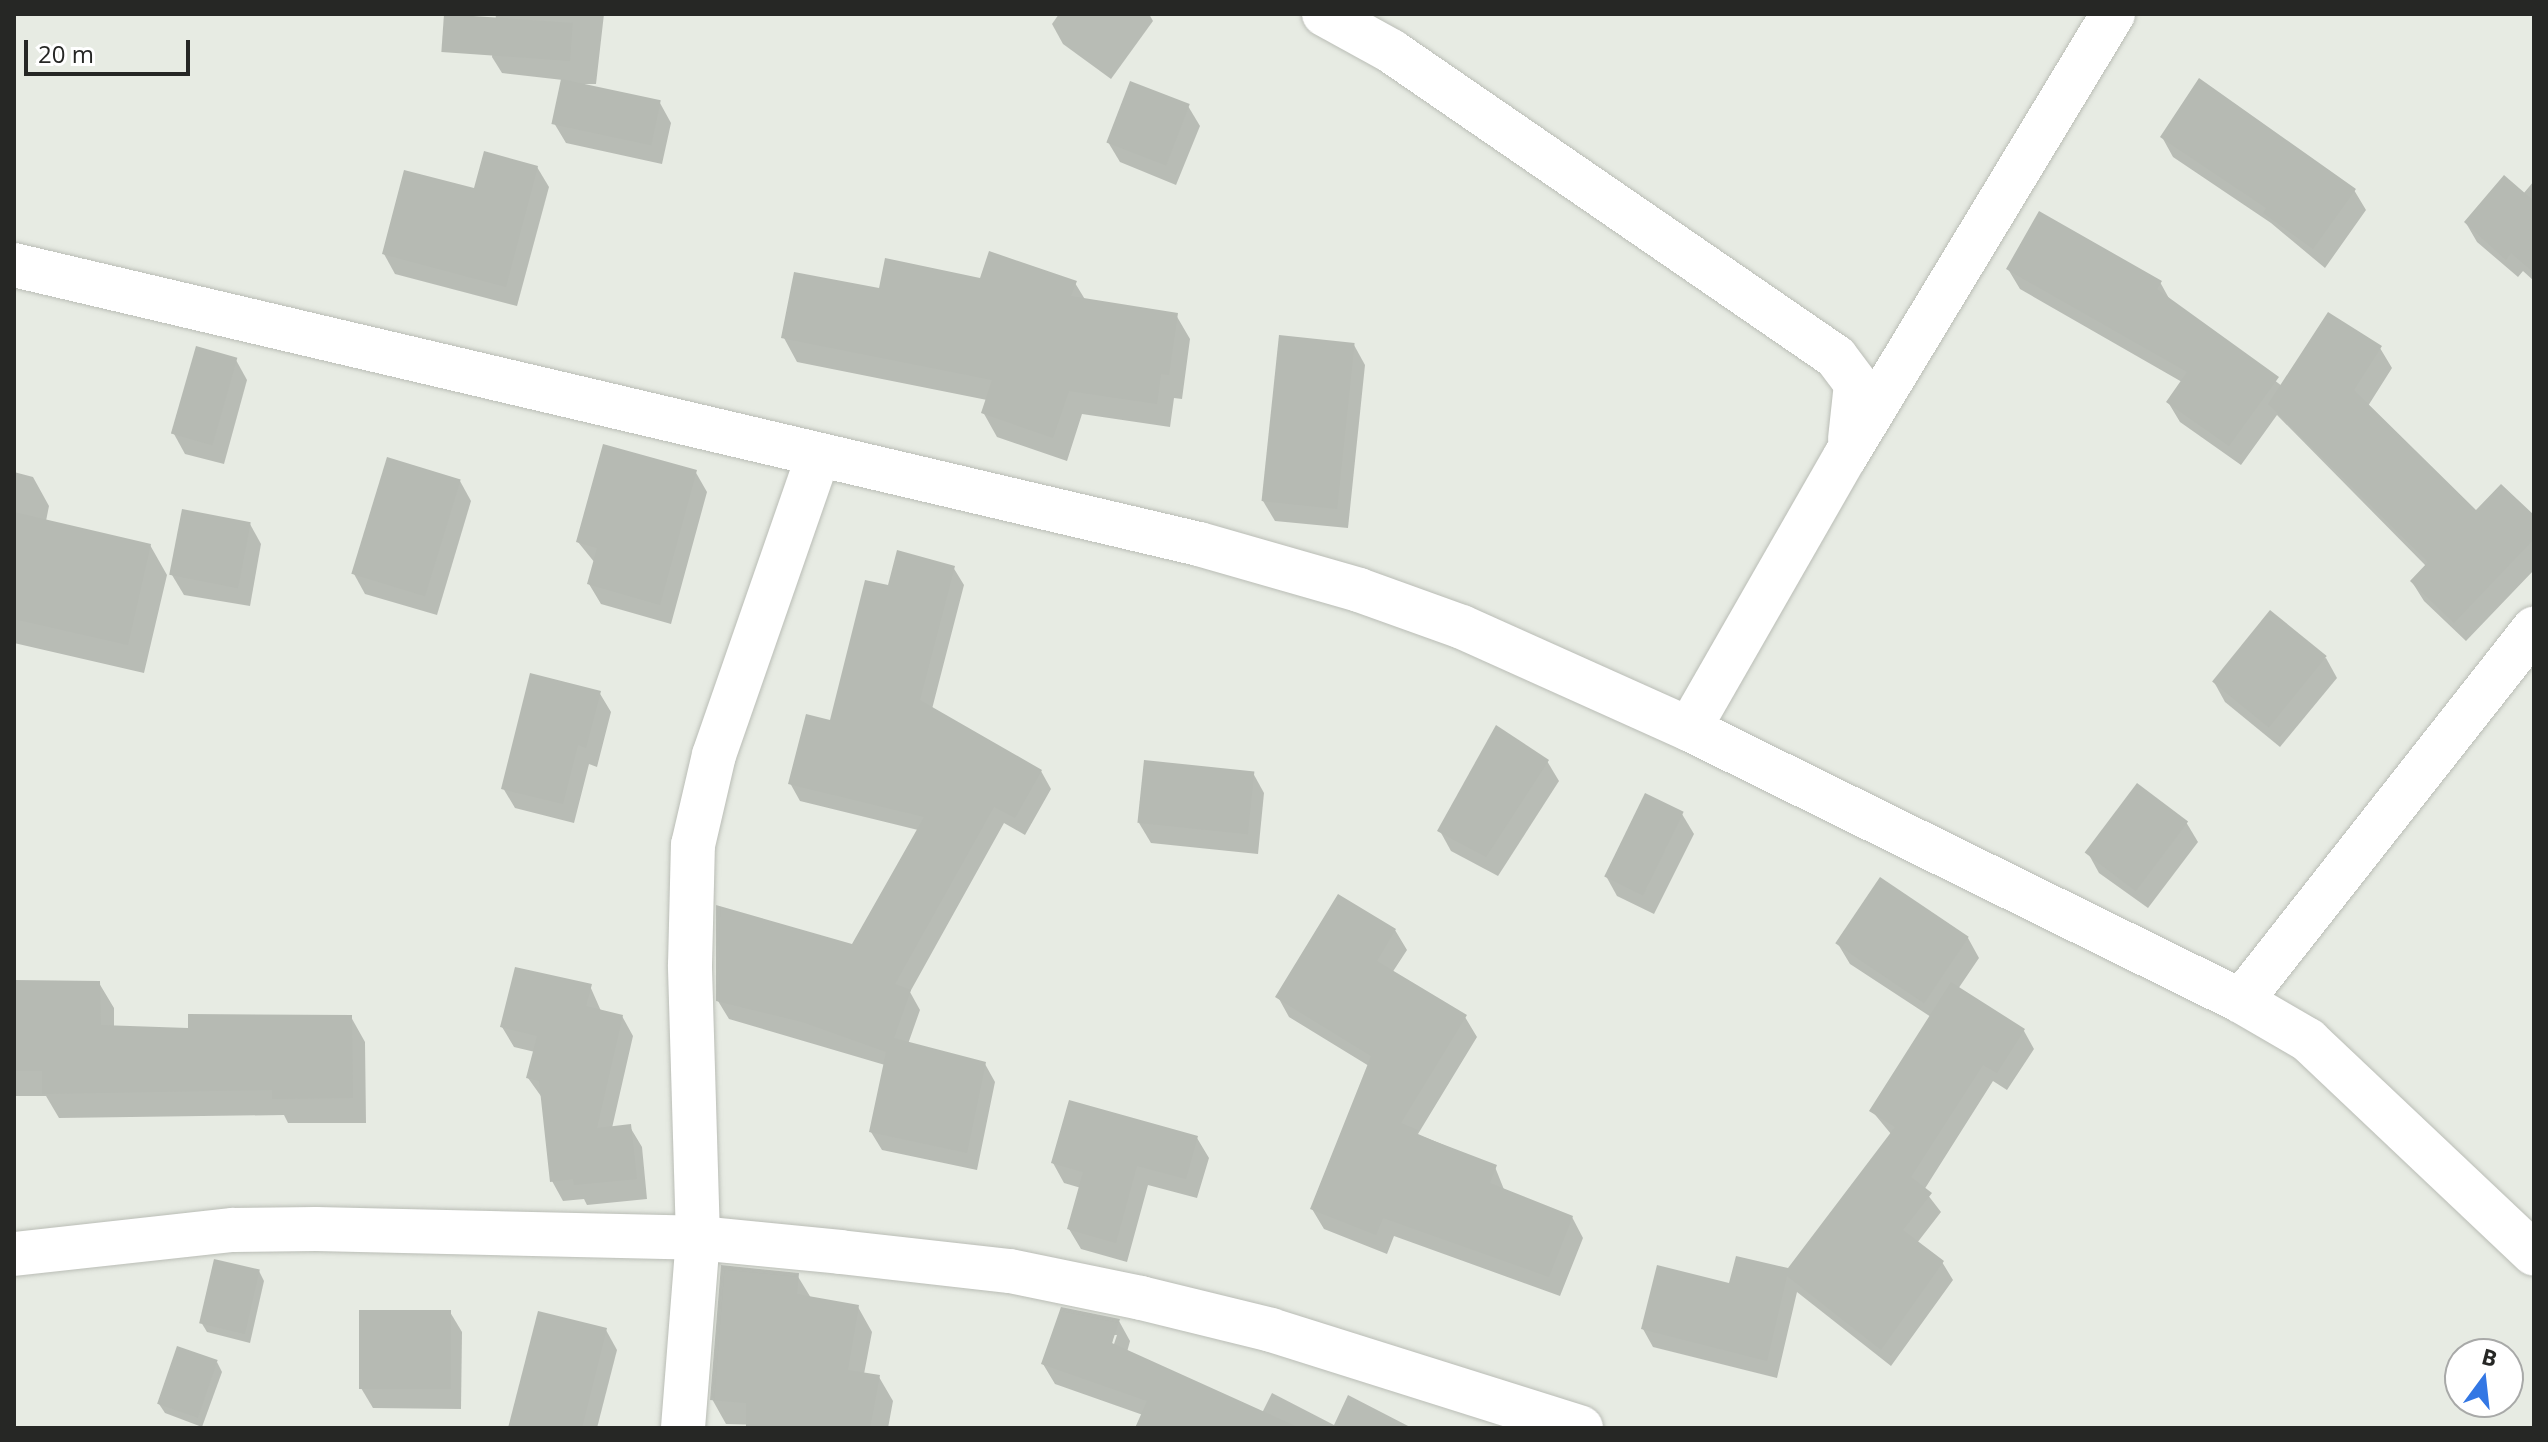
<!DOCTYPE html>
<style>
body{margin:0}
#map{position:relative;width:2548px;height:1442px;overflow:hidden;background:#e7ebe3;font-family:"Open Sans",sans-serif}
div>[style]{position:absolute}
.shadow>*{inset:0;background:#0003}
.building>*{inset:0;background:#b6bab3;transform-origin:0 0}
.roads{filter:drop-shadow(0 0 2px #babdb6) drop-shadow(0 0 2px #babdb6)}
.minor>*{height:44px;margin:-22px;padding:0 22px;transform-origin:22px;border-radius:22px;background:#fff}
span{translate:-50% -50%;white-space:nowrap;text-align:center;line-height:1.15;-webkit-text-stroke:8px #fff;paint-order:stroke}
.frame{position:absolute;inset:0;border:16px solid #262725;pointer-events:none}
.north{position:absolute;left:2444px;top:1338px;width:80px;height:80px;box-sizing:border-box;background:#fff;border:2px solid #a8a9a8;border-radius:50%;rotate:15deg;font-size:22px;font-weight:700;line-height:32px;text-align:center;color:#262725}
.north::after{content:'';display:block;margin:auto;width:28px;height:36px;background:#3377e4;clip-path:polygon(50% 0,100% 100%,50% 72%,0 100%)}
.scale{position:absolute;left:24px;top:40px;width:166px;height:36px;box-sizing:border-box;border:4px solid #262725;border-top:0;padding-left:10px;font-size:24px;line-height:28px;white-space:nowrap;color:#262725;-webkit-text-stroke:6px #fff;paint-order:stroke}
</style>
<div id="map">
<div class="shadow">
<i style="clip-path:polygon(496px 14px,604px 14px,596px 84px,574px 84px,660px 103px,671px 123px,662px 164px,566px 143px,554px 123px,563px 80px,502px 73px,492px 57px)"></i>
<i style="clip-path:polygon(1059px 14px,1149px 14px,1153px 21px,1111px 79px,1063px 44px,1052px 24px)"></i>
<i style="clip-path:polygon(1188px 106px,1200px 126px,1176px 185px,1120px 162px,1108px 142px)"></i>
<i style="clip-path:polygon(2162px 137px,2354px 190px,2366px 210px,2325px 268px,2271px 223px,2173px 157px)"></i>
<i style="clip-path:polygon(537px 167px,549px 187px,517px 306px,395px 274px,384px 254px,475px 191px)"></i>
<i style="clip-path:polygon(2534px 181px,2534px 281px,2523px 271px,2518px 277px,2477px 242px,2466px 223px,2523px 194px)"></i>
<i style="clip-path:polygon(2008px 269px,2160px 282px,2171px 302px,2282px 386px,2380px 348px,2392px 368px,2368px 406px,2477px 513px,2534px 518px,2534px 570px,2466px 641px,2424px 601px,2412px 582px,2426px 566px,2277px 415px,2241px 465px,2180px 422px,2168px 402px,2182px 382px,2020px 289px)"></i>
<i style="clip-path:polygon(982px 280px,1075px 283px,1086px 301px,1176px 315px,1190px 339px,1182px 399px,1174px 398px,1170px 427px,1082px 414px,1067px 461px,997px 437px,983px 412px,987px 400px,797px 362px,784px 338px,881px 291px)"></i>
<i style="clip-path:polygon(1354px 345px,1365px 365px,1348px 528px,1275px 521px,1263px 501px)"></i>
<i style="clip-path:polygon(236px 360px,247px 380px,224px 464px,185px 454px,174px 434px)"></i>
<i style="clip-path:polygon(695px 471px,707px 492px,671px 624px,601px 604px,589px 584px,595px 563px,578px 542px)"></i>
<i style="clip-path:polygon(14px 472px,33px 477px,49px 506px,46px 521px,150px 545px,167px 575px,144px 673px,14px 643px)"></i>
<i style="clip-path:polygon(460px 481px,471px 501px,437px 615px,365px 594px,354px 574px)"></i>
<i style="clip-path:polygon(250px 524px,261px 544px,250px 606px,184px 595px,172px 575px)"></i>
<i style="clip-path:polygon(953px 567px,964px 585px,932px 709px,1041px 771px,1051px 789px,1025px 835px,1004px 823px,910px 992px,920px 1010px,908px 1044px,985px 1064px,995px 1082px,977px 1170px,882px 1150px,871px 1132px,885px 1065px,729px 1019px,718px 1001px,853px 947px,918px 830px,800px 801px,790px 783px,831px 722px,889px 587px)"></i>
<i style="clip-path:polygon(2326px 658px,2337px 678px,2280px 747px,2225px 702px,2214px 682px)"></i>
<i style="clip-path:polygon(599px 692px,611px 712px,597px 767px,589px 764px,574px 823px,515px 808px,503px 788px)"></i>
<i style="clip-path:polygon(1547px 761px,1559px 781px,1498px 876px,1451px 851px,1440px 831px)"></i>
<i style="clip-path:polygon(1253px 773px,1264px 793px,1258px 854px,1151px 843px,1139px 823px)"></i>
<i style="clip-path:polygon(1682px 814px,1694px 834px,1654px 914px,1617px 896px,1606px 876px)"></i>
<i style="clip-path:polygon(2186px 822px,2198px 842px,2148px 908px,2099px 873px,2088px 853px)"></i>
<i style="clip-path:polygon(1395px 930px,1407px 950px,1392px 973px,1465px 1017px,1477px 1037px,1418px 1134px,1495px 1167px,1505px 1192px,1572px 1217px,1583px 1238px,1560px 1296px,1394px 1236px,1387px 1254px,1324px 1229px,1312px 1209px,1369px 1066px,1289px 1017px,1278px 997px)"></i>
<i style="clip-path:polygon(1968px 938px,1979px 958px,1958px 989px,2024px 1031px,2034px 1049px,2007px 1090px,1993px 1081px,1924px 1190px,1941px 1212px,1917px 1243px,1942px 1262px,1953px 1280px,1891px 1366px,1797px 1292px,1777px 1378px,1653px 1347px,1643px 1329px,1731px 1286px,1789px 1271px,1891px 1134px,1872px 1111px,1931px 1017px,1850px 964px,1838px 944px)"></i>
<i style="clip-path:polygon(14px 982px,99px 983px,114px 1008px,114px 1027px,190px 1030px,351px 1017px,365px 1042px,366px 1123px,288px 1123px,284px 1115px,59px 1118px,46px 1096px,14px 1096px)"></i>
<i style="clip-path:polygon(590px 986px,601px 1011px,622px 1016px,633px 1036px,612px 1128px,630px 1127px,642px 1147px,647px 1199px,587px 1205px,584px 1199px,563px 1201px,552px 1181px,543px 1099px,528px 1078px,535px 1052px,514px 1047px,502px 1027px)"></i>
<i style="clip-path:polygon(1197px 1138px,1209px 1158px,1197px 1198px,1148px 1185px,1127px 1262px,1081px 1249px,1069px 1229px,1081px 1188px,1064px 1183px,1053px 1163px)"></i>
<i style="clip-path:polygon(259px 1271px,264px 1281px,250px 1343px,207px 1332px,201px 1322px)"></i>
<i style="clip-path:polygon(797px 1275px,811px 1298px,858px 1307px,872px 1332px,864px 1374px,879px 1377px,893px 1401px,888px 1428px,726px 1424px,712px 1399px)"></i>
<i style="clip-path:polygon(450px 1312px,462px 1332px,461px 1409px,373px 1408px,361px 1388px)"></i>
<i style="clip-path:polygon(evenodd,1119px 1321px,1130px 1341px,1127px 1352px,1262px 1413px,1272px 1393px,1334px 1425px,1348px 1395px,1412px 1428px,1137px 1428px,1143px 1415px,1055px 1384px,1043px 1364px,1119px 1321px,1113px 1335px,1117px 1335px,1111px 1353px,1113px 1335px)"></i>
<i style="clip-path:polygon(606px 1330px,617px 1350px,597px 1428px,511px 1428px)"></i>
<i style="clip-path:polygon(217px 1362px,222px 1372px,202px 1427px,165px 1413px,159px 1404px)"></i>
</div>
<div class="building">
<i style="left:444px;top:14px;width:129px;height:38px;rotate:4deg"></i>
<i style="clip-path:polygon(2199px 78px,2356px 189px,2313px 249px,2263px 213px,2266px 208px,2160px 137px)"></i>
<i style="left:561px;top:79px;width:102px;height:46px;rotate:12deg"></i>
<i style="left:1130px;top:81px;width:64px;height:66px;rotate:21deg"></i>
<i style="clip-path:polygon(484px 151px,538px 166px,506px 287px,382px 254px,404px 170px,474px 188px)"></i>
<i style="clip-path:polygon(2504px 175px,2534px 201px,2534px 273px,2511px 253px,2506px 260px,2464px 222px)"></i>
<i style="clip-path:polygon(2039px 211px,2162px 281px,2157px 289px,2279px 377px,2229px 446px,2166px 402px,2187px 372px,2006px 269px)"></i>
<i style="clip-path:polygon(989px 251px,1077px 281px,1071px 296px,1178px 313px,1169px 375px,1161px 374px,1157px 404px,1069px 391px,1053px 438px,981px 413px,992px 380px,781px 338px,794px 272px,879px 288px,885px 258px,980px 278px)"></i>
<i style="clip-path:polygon(2328px 312px,2382px 346px,2354px 390px,2476px 510px,2501px 484px,2534px 515px,2534px 539px,2454px 623px,2410px 581px,2428px 562px,2268px 404px)"></i>
<i style="left:1279px;top:335px;width:76px;height:167px;rotate:6deg"></i>
<i style="left:196px;top:346px;width:43px;height:91px;rotate:16deg"></i>
<i style="clip-path:polygon(603px 444px,697px 470px,660px 605px,587px 584px,597px 548px,576px 542px)"></i>
<i style="left:387px;top:457px;width:77px;height:122px;rotate:17deg"></i>
<i style="left:182px;top:509px;width:70px;height:67px;rotate:11deg"></i>
<i style="clip-path:polygon(14px 512px,151px 544px,128px 645px,14px 619px)"></i>
<i style="clip-path:polygon(897px 550px,955px 566px,920px 700px,1042px 770px,1015px 818px,994px 807px,895px 984px,911px 990px,894px 1038px,986px 1062px,967px 1153px,869px 1132px,886px 1052px,802px 1022px,716px 1001px,716px 905px,852px 944px,924px 817px,788px 784px,806px 714px,830px 720px,865px 580px,888px 585px)"></i>
<i style="left:2270px;top:610px;width:73px;height:92px;rotate:39deg"></i>
<i style="clip-path:polygon(530px 673px,601px 691px,586px 748px,578px 745px,563px 804px,501px 789px)"></i>
<i style="clip-path:polygon(1496px 725px,1549px 760px,1486px 857px,1437px 831px)"></i>
<i style="left:1144px;top:760px;width:111px;height:63px;rotate:6deg"></i>
<i style="left:2137px;top:783px;width:64px;height:87px;rotate:37deg"></i>
<i style="left:1645px;top:793px;width:43px;height:93px;rotate:26deg"></i>
<i style="left:1880px;top:877px;width:107px;height:80px;rotate:34deg"></i>
<i style="clip-path:polygon(1338px 894px,1396px 929px,1377px 961px,1467px 1015px,1401px 1123px,1418px 1130px,1416px 1134px,1497px 1165px,1490px 1183px,1573px 1216px,1549px 1277px,1383px 1218px,1376px 1235px,1310px 1209px,1371px 1056px,1275px 997px)"></i>
<i style="clip-path:polygon(515px 967px,592px 984px,586px 1006px,623px 1015px,597px 1128px,631px 1124px,637px 1179px,574px 1185px,573px 1179px,550px 1182px,539px 1081px,526px 1078px,537px 1036px,500px 1027px)"></i>
<i style="clip-path:polygon(14px 980px,100px 981px,101px 1025px,188px 1028px,188px 1014px,352px 1015px,353px 1098px,272px 1099px,272px 1090px,42px 1094px,42px 1071px,14px 1071px)"></i>
<i style="clip-path:polygon(1951px 982px,2025px 1029px,1997px 1073px,1983px 1065px,1911px 1177px,1932px 1193px,1903px 1230px,1944px 1261px,1881px 1350px,1787px 1276px,1767px 1361px,1641px 1329px,1657px 1265px,1729px 1283px,1736px 1256px,1788px 1268px,1895px 1127px,1869px 1111px)"></i>
<i style="clip-path:polygon(1069px 1100px,1198px 1136px,1186px 1179px,1137px 1166px,1116px 1243px,1067px 1229px,1083px 1172px,1051px 1163px)"></i>
<i style="left:214px;top:1259px;width:47px;height:66px;rotate:13deg"></i>
<i style="clip-path:polygon(721px 1265px,799px 1273px,797px 1294px,859px 1305px,848px 1370px,880px 1375px,870px 1428px,746px 1428px,746px 1403px,710px 1400px)"></i>
<i style="clip-path:polygon(1061px 1307px,1120px 1319px,1112px 1343px,1300px 1428px,1135px 1428px,1147px 1401px,1041px 1364px)"></i>
<i style="left:359px;top:1310px;width:92px;height:79px"></i>
<i style="clip-path:polygon(538px 1311px,607px 1328px,582px 1428px,508px 1428px)"></i>
<i style="left:177px;top:1346px;width:43px;height:61px;rotate:19deg"></i>
</div>
<div class="roads">
<div class="minor">
<i style="left:1324px;top:14px;width:77px;rotate:28.9deg"></i>
<i style="left:1391px;top:51px;width:540px;rotate:34.51deg"></i>
<i style="left:1836px;top:357px;width:34px;rotate:53deg"></i>
<i style="left:1856px;top:384px;width:55px;rotate:96.2deg"></i>
<i style="left:14px;top:265px;width:1217px;rotate:13.25deg"></i>
<i style="left:1199px;top:544px;width:166px;rotate:16deg"></i>
<i style="left:1359px;top:590px;width:109px;rotate:19.8deg"></i>
<i style="left:1462px;top:627px;width:249px;rotate:24.2deg"></i>
<i style="left:1689px;top:729px;width:615px;rotate:26.23deg"></i>
<i style="left:2241px;top:1001px;width:78px;rotate:30.2deg"></i>
<i style="left:2308px;top:1040px;width:311px;rotate:43.4deg"></i>
<i style="left:1689px;top:729px;width:314px;rotate:-60.2deg"></i>
<i style="left:1845px;top:457px;width:518px;rotate:-58.83deg"></i>
<i style="left:2241px;top:1001px;width:474px;rotate:-51.8deg"></i>
<i style="left:14px;top:1254px;width:220px;rotate:-6.3deg"></i>
<i style="left:233px;top:1230px;width:83px;rotate:-0.7deg"></i>
<i style="left:316px;top:1229px;width:382px;rotate:1.3deg"></i>
<i style="left:698px;top:1238px;width:143px;rotate:5.6deg"></i>
<i style="left:840px;top:1252px;width:171px;rotate:6.4deg"></i>
<i style="left:1010px;top:1271px;width:134px;rotate:11.6deg"></i>
<i style="left:1141px;top:1298px;width:134px;rotate:13.8deg"></i>
<i style="left:1271px;top:1330px;width:325px;rotate:17.5deg"></i>
<i style="left:683px;top:1428px;width:191px;rotate:-85.5deg"></i>
<i style="left:698px;top:1238px;width:273px;rotate:-91.7deg"></i>
<i style="left:690px;top:965px;width:120px;rotate:-88.6deg"></i>
<i style="left:693px;top:845px;width:92px;rotate:-76.9deg"></i>
<i style="left:714px;top:755px;width:317px;rotate:-70.8deg"></i>
</div>
</div>
<div class="frame"></div>
<div class="north">B</div>
<div class="scale">20 m</div>
</div>
